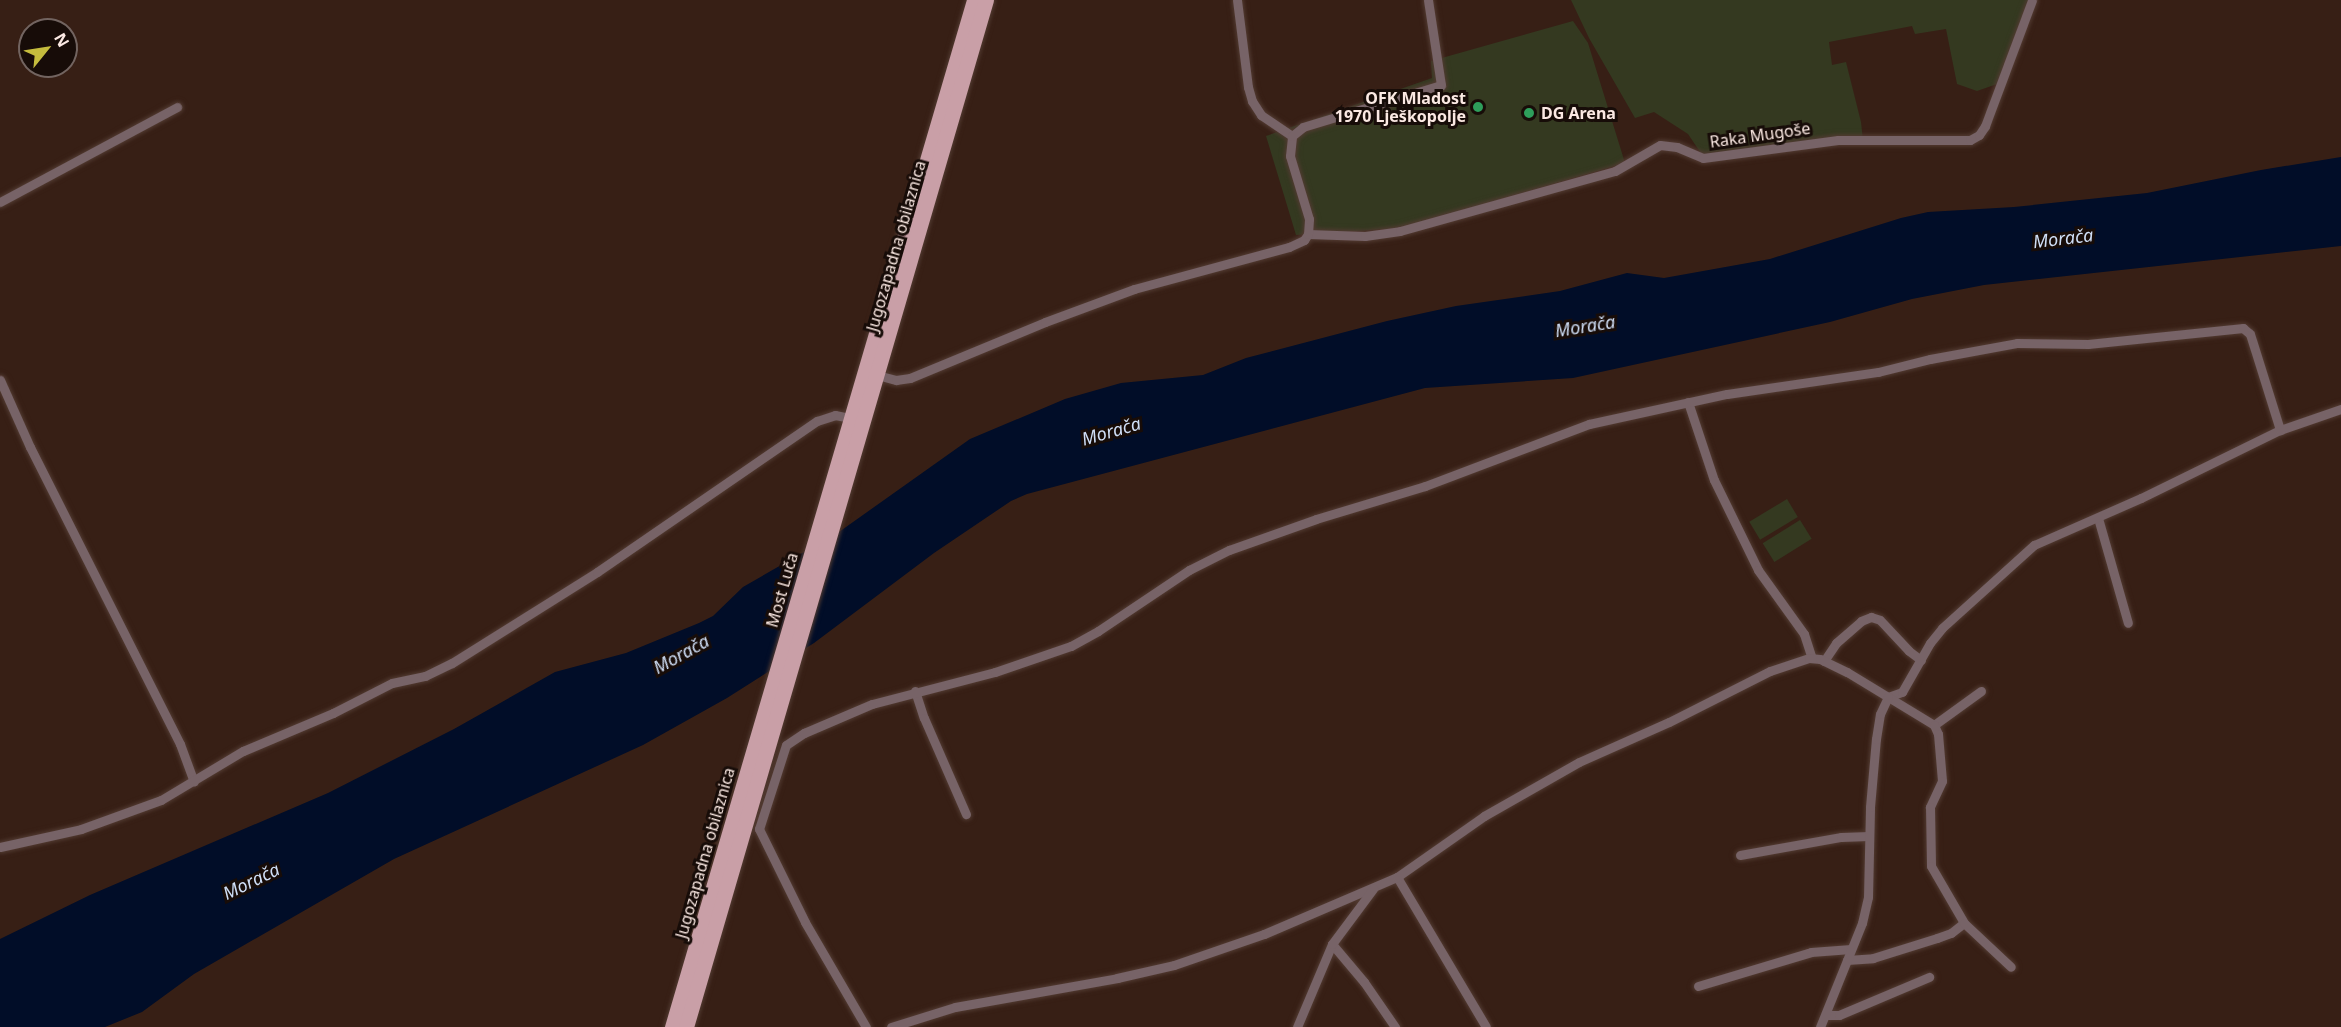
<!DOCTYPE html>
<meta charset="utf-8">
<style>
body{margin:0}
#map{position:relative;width:2341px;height:1027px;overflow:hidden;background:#371f15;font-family:"Noto Sans",sans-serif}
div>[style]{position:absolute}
.green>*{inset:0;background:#343920;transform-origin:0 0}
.water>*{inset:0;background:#010d28}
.roads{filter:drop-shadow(0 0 2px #523b32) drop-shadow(0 0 2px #523b32)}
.minor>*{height:9px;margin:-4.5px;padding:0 4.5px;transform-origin:4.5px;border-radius:4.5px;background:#776367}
.primary>*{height:15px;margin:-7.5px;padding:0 7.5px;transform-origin:7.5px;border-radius:7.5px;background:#c99fa7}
.dots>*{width:16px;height:16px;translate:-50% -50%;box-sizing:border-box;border:3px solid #170c08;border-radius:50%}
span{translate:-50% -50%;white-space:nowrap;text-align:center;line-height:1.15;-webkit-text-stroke:6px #170c08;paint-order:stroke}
.poi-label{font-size:16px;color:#fbe9e3;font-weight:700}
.right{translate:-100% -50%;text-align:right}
.left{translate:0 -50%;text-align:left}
.street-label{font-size:16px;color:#fbe9e3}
.water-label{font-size:18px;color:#cfdef6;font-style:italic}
.north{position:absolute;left:18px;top:18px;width:60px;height:60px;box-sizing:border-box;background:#170c08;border:2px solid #726460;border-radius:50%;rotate:60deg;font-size:16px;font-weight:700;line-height:24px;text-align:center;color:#fbe9e3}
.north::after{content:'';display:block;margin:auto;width:21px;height:27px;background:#c5bc3d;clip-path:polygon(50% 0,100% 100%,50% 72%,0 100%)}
</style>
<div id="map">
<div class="green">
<i style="clip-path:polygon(1571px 0,2033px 0,2000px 83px,1977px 91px,1957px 84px,1946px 29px,1915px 34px,1912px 26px,1829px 42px,1832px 65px,1846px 62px,1861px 122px,1863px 140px,1704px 158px,1688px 134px,1654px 112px,1635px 118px,1589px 38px)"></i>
<i style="clip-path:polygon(1573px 21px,1588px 43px,1625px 163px,1402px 228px,1296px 235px,1266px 136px,1432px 78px,1431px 61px)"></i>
<i style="left:1787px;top:499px;width:21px;height:44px;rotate:59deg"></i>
<i style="left:1800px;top:520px;width:22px;height:44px;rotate:58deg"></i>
</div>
<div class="water">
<i style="clip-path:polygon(2341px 157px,2341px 246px,1984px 285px,1912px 299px,1830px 322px,1573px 378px,1425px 388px,1027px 494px,1011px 501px,934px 553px,814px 643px,727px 698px,643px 745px,394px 859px,194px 974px,142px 1012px,105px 1027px,0 1027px,0 939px,90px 895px,328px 793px,454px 729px,555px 672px,626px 653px,699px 623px,713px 616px,743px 587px,839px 532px,970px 439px,1065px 399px,1121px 383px,1203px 375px,1246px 358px,1387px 321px,1456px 306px,1560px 291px,1627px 273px,1664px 278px,1770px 259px,1901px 218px,1928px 212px,2014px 207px,2147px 193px,2261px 170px)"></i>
</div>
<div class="roads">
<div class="minor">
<i style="left:1237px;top:0;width:88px;rotate:82.8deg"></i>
<i style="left:1248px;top:87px;width:15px;rotate:74deg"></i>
<i style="left:1252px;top:101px;width:17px;rotate:57deg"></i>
<i style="left:1261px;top:115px;width:37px;rotate:34deg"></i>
<i style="left:0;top:202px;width:201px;rotate:-28.2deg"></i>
<i style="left:1308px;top:234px;width:57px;rotate:2deg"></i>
<i style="left:1365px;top:236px;width:35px;rotate:-8deg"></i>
<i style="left:1400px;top:231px;width:223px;rotate:-15.6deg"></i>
<i style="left:1615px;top:171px;width:52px;rotate:-30deg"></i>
<i style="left:1660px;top:145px;width:17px;rotate:7deg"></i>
<i style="left:1677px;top:147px;width:28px;rotate:23deg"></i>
<i style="left:1703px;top:158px;width:136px;rotate:-7.6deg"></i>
<i style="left:1838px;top:140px;width:132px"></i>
<i style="left:1970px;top:140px;width:10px;rotate:-29deg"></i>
<i style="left:1979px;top:135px;width:11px;rotate:-56deg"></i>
<i style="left:1985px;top:126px;width:134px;rotate:-69.5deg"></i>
<i style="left:877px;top:375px;width:20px;rotate:15deg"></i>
<i style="left:896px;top:380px;width:14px;rotate:-8deg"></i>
<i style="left:910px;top:378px;width:146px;rotate:-22.5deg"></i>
<i style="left:1045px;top:322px;width:95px;rotate:-20.3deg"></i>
<i style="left:1134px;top:289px;width:161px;rotate:-15.2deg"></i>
<i style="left:1289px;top:247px;width:17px;rotate:-25deg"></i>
<i style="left:1304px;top:240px;width:7px;rotate:-56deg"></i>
<i style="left:1308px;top:234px;width:15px;rotate:-86deg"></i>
<i style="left:1309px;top:219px;width:66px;rotate:-106.8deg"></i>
<i style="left:1290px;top:156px;width:20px;rotate:-84deg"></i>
<i style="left:1292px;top:136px;width:14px;rotate:-39deg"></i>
<i style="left:1303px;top:127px;width:144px;rotate:-16.9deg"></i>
<i style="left:1441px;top:85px;width:86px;rotate:-98.7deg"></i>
<i style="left:0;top:380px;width:73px;rotate:65.9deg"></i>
<i style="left:30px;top:447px;width:333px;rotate:63.2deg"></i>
<i style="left:180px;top:744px;width:40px;rotate:69.8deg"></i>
<i style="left:1688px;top:402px;width:82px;rotate:71.6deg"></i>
<i style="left:1714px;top:480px;width:100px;rotate:63.9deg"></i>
<i style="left:1758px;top:570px;width:79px;rotate:54.3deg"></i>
<i style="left:1804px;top:634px;width:25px;rotate:72deg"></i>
<i style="left:2098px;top:518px;width:109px;rotate:74.1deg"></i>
<i style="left:1824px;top:661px;width:22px;rotate:-56deg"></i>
<i style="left:1836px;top:643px;width:33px;rotate:-41deg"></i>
<i style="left:1861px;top:621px;width:11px;rotate:-22deg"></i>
<i style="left:1871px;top:617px;width:9px;rotate:18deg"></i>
<i style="left:1880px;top:620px;width:42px;rotate:46.9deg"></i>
<i style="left:1909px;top:651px;width:15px;rotate:37deg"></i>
<i style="left:915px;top:691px;width:28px;rotate:72deg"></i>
<i style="left:924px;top:718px;width:105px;rotate:66.4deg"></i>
<i style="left:1888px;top:697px;width:15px;rotate:-20deg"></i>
<i style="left:1902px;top:692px;width:56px;rotate:-60.3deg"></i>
<i style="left:1930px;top:643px;width:19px;rotate:-51deg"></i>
<i style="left:1942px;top:628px;width:124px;rotate:-42.1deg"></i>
<i style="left:2034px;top:545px;width:117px;rotate:-23.7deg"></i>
<i style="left:2141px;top:498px;width:155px;rotate:-26.1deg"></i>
<i style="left:2280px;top:430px;width:65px;rotate:-19deg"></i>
<i style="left:1934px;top:725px;width:58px;rotate:-35.9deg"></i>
<i style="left:0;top:847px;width:83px;rotate:-12.5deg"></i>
<i style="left:81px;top:829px;width:85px;rotate:-19.9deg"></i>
<i style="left:161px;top:800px;width:96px;rotate:-30.9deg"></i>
<i style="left:243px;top:751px;width:98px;rotate:-22.9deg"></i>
<i style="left:333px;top:713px;width:66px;rotate:-27deg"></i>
<i style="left:392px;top:683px;width:34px;rotate:-12deg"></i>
<i style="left:425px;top:676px;width:30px;rotate:-26deg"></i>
<i style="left:452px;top:663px;width:171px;rotate:-32.1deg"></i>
<i style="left:597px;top:572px;width:267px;rotate:-34.5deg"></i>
<i style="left:817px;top:421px;width:19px;rotate:-18deg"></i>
<i style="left:835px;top:415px;width:16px;rotate:11deg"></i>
<i style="left:1740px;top:855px;width:103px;rotate:-10.1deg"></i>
<i style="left:1841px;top:837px;width:28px;rotate:-2deg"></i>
<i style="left:1397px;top:877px;width:174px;rotate:59.3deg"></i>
<i style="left:1332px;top:944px;width:50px;rotate:49.9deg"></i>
<i style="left:1364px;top:982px;width:55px;rotate:55.4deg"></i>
<i style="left:1847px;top:960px;width:26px;rotate:-4deg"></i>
<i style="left:1873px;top:958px;width:67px;rotate:-17.4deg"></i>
<i style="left:1937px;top:938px;width:15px;rotate:-20deg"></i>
<i style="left:1951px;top:933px;width:16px;rotate:-38deg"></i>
<i style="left:1698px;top:986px;width:118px;rotate:-16.7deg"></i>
<i style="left:1811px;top:952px;width:40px;rotate:-4.3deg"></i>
<i style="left:1826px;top:1015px;width:13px"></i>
<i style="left:1839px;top:1015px;width:98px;rotate:-22.9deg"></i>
<i style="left:866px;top:1027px;width:121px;rotate:-120.2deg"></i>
<i style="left:805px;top:922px;width:104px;rotate:-116.3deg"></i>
<i style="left:759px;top:829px;width:88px;rotate:-72.2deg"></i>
<i style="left:786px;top:745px;width:22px;rotate:-34deg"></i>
<i style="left:804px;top:733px;width:74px;rotate:-23.1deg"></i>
<i style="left:872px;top:704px;width:127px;rotate:-14.6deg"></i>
<i style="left:995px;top:672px;width:80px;rotate:-18.9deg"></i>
<i style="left:1071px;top:646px;width:31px;rotate:-29deg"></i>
<i style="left:1098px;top:631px;width:110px;rotate:-33.8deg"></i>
<i style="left:1189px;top:570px;width:45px;rotate:-26.6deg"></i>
<i style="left:1229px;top:550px;width:92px;rotate:-19.6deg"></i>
<i style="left:1316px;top:519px;width:114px;rotate:-16.8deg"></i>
<i style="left:1425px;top:486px;width:175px;rotate:-20.7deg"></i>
<i style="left:1589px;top:424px;width:141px;rotate:-12.3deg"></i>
<i style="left:1727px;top:394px;width:153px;rotate:-8.3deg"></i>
<i style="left:1878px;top:372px;width:54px;rotate:-14deg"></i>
<i style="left:1930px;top:359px;width:88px;rotate:-10.4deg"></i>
<i style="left:2017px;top:343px;width:71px;rotate:0.8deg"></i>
<i style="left:2088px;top:344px;width:156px;rotate:-5.9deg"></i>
<i style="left:2243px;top:328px;width:9px;rotate:41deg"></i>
<i style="left:2250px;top:334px;width:101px;rotate:72.6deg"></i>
<i style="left:891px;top:1027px;width:67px;rotate:-17.4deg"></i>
<i style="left:955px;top:1007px;width:165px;rotate:-10.1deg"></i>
<i style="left:1117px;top:978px;width:58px;rotate:-12.8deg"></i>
<i style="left:1174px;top:965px;width:95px;rotate:-19deg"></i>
<i style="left:1264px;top:934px;width:145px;rotate:-23.2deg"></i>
<i style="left:1397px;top:877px;width:106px;rotate:-35deg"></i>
<i style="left:1484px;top:816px;width:109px;rotate:-29.6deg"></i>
<i style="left:1579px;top:762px;width:98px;rotate:-24deg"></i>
<i style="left:1669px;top:722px;width:113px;rotate:-26.8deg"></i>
<i style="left:1770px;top:671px;width:41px;rotate:-18.4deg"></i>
<i style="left:1809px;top:658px;width:11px;rotate:5deg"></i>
<i style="left:1820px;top:659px;width:30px;rotate:26deg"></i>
<i style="left:1847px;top:672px;width:102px;rotate:31.3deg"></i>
<i style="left:1934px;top:725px;width:10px;rotate:66deg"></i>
<i style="left:1938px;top:734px;width:47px;rotate:85.1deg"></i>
<i style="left:1942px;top:781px;width:29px;rotate:115deg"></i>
<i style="left:1930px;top:807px;width:59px;rotate:89deg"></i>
<i style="left:1931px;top:866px;width:66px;rotate:59.9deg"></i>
<i style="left:1964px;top:923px;width:64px;rotate:43.1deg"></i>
<i style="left:1297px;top:1027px;width:90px;rotate:-67.1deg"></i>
<i style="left:1332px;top:944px;width:69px;rotate:-53.3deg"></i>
<i style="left:1820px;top:1027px;width:112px;rotate:-68deg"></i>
<i style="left:1862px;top:923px;width:27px;rotate:-77deg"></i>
<i style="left:1868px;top:897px;width:90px;rotate:-88.7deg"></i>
<i style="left:1870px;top:807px;width:68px;rotate:-85deg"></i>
<i style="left:1876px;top:739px;width:25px;rotate:-81deg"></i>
<i style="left:1880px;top:714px;width:19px;rotate:-65deg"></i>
</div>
<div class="primary">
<i style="left:672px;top:1027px;width:1070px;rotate:-73.61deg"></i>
<i style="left:686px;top:1027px;width:1070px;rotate:-73.72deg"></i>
</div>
</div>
<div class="dots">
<i style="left:1478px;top:107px;background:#2e9e5b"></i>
<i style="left:1529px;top:113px;background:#2e9e5b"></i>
</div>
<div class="poi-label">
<span class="right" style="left:1466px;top:107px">OFK Mladost<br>1970 Lješkopolje</span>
<span class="left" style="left:1541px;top:113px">DG Arena</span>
</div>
<div class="street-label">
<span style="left:1760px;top:135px;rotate:-8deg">Raka Mugoše</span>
<span style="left:896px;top:246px;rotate:-74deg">Jugozapadna obilaznica</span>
<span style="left:782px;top:590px;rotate:-74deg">Most Luča</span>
<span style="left:705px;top:853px;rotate:-74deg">Jugozapadna obilaznica</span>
</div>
<div class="water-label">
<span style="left:2063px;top:238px;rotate:-7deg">Morača</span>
<span style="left:1585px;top:326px;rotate:-9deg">Morača</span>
<span style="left:1111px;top:431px;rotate:-16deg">Morača</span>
<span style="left:681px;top:654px;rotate:-29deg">Morača</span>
<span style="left:251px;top:881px;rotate:-26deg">Morača</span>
</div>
<div class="north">N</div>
</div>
